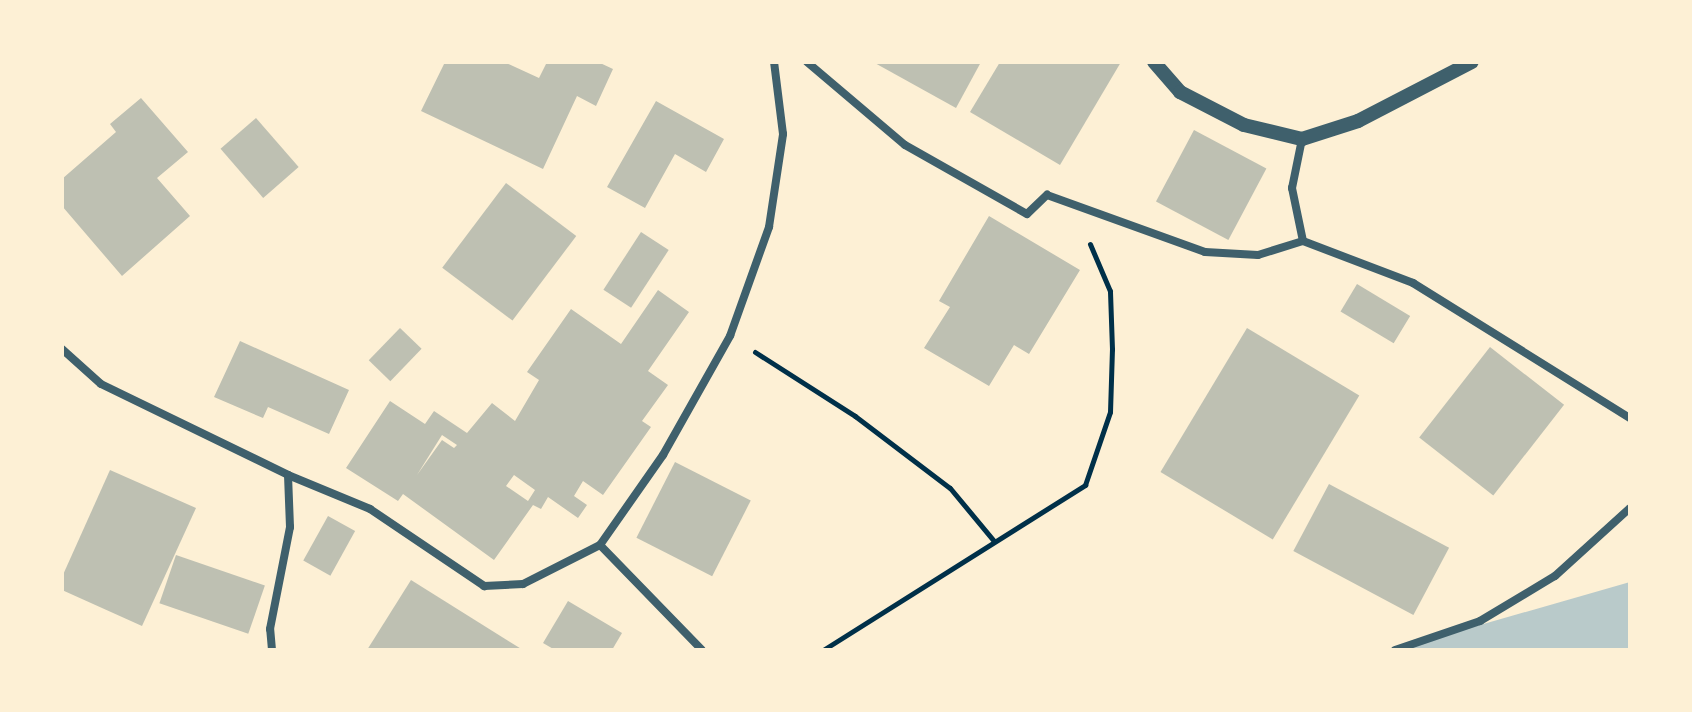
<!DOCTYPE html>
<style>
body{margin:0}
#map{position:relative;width:1692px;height:712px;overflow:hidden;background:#fdf0d5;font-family:Literata,serif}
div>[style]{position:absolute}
.green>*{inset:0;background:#b9caca}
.building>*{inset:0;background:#bec0b2;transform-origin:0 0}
.path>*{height:5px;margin:-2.5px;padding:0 2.5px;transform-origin:2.5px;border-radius:2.5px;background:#003049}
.minor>*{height:8px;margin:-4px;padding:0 4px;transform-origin:4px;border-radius:4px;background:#3f606c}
.tertiary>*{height:14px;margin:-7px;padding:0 7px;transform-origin:7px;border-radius:7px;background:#3f606c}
span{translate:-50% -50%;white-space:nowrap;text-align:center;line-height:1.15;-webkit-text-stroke:8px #fdf0d5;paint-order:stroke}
.frame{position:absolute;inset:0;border:64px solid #fdf0d5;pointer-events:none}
</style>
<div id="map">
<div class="green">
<i style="clip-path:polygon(1630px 582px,1630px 650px,1393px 650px)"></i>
</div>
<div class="building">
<i style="clip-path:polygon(445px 62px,504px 62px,539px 78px,547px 62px,598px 62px,613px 69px,596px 106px,577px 96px,543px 169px,421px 111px)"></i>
<i style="clip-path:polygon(873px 62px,981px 62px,956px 108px)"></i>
<i style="clip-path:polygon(1000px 62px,1121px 62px,1060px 165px,970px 112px)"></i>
<i style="clip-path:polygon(141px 98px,188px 152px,157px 178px,190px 216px,122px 276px,62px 206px,62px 179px,116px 132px,110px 124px)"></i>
<i style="clip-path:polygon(656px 101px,724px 139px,706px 172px,675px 154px,645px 208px,607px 187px)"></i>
<i style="left:256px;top:118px;width:65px;height:47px;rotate:49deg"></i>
<i style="left:1194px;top:130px;width:82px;height:81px;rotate:28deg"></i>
<i style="left:506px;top:183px;width:88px;height:106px;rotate:37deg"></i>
<i style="clip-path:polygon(989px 216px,1080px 270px,1029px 354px,1014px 345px,989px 386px,924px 348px,950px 307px,939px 301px)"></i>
<i style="left:641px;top:232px;width:33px;height:69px;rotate:33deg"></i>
<i style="left:1357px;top:284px;width:62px;height:32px;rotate:31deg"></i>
<i style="clip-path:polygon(evenodd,658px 290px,689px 312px,648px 371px,668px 385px,642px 421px,651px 427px,603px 495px,583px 481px,574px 496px,587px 505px,578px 518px,548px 497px,541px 509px,533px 505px,494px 560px,403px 494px,398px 501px,346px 468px,390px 401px,425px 424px,434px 411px,467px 433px,492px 403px,515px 421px,539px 380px,527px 372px,571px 309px,621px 344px,658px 290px,442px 435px,457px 445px,454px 448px,442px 440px,417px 475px,442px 435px,658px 290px,514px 475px,535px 490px,528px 501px,506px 486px,514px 475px)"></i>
<i style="left:400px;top:328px;width:30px;height:45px;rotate:44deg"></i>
<i style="left:1247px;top:328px;width:131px;height:168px;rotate:31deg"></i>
<i style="clip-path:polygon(240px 341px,349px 390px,329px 434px,268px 407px,263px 418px,214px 397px)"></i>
<i style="left:1490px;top:347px;width:94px;height:115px;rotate:38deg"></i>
<i style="left:675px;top:462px;width:85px;height:85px;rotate:27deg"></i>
<i style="clip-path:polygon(110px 470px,196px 508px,142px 626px,62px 590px,62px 577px)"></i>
<i style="left:1329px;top:484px;width:136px;height:76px;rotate:28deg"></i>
<i style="left:328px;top:516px;width:31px;height:51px;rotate:29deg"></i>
<i style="left:176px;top:555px;width:94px;height:51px;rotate:19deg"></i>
<i style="clip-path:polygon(411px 580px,523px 650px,367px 650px)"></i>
<i style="clip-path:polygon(568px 601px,622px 633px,612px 650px,555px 650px,543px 643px)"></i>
</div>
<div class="path">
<i style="left:755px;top:352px;width:119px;rotate:32.6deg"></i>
<i style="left:855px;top:416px;width:119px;rotate:37.2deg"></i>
<i style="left:950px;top:488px;width:69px;rotate:50.3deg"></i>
<i style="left:823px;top:650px;width:310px;rotate:-32.2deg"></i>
<i style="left:1085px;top:485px;width:77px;rotate:-71.1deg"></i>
<i style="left:1110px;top:412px;width:63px;rotate:-88.2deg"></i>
<i style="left:1112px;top:349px;width:58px;rotate:-92deg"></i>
<i style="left:1110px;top:291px;width:51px;rotate:-113.1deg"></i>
</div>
<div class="minor">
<i style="left:807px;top:62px;width:128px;rotate:40.3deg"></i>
<i style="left:905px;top:145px;width:140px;rotate:29.5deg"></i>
<i style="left:1027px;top:214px;width:28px;rotate:-44deg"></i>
<i style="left:1047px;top:195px;width:168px;rotate:19.8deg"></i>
<i style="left:1205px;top:252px;width:53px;rotate:3.2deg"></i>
<i style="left:1258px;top:255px;width:47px;rotate:-17.3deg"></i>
<i style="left:1302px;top:139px;width:50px;rotate:101.5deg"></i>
<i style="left:1292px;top:188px;width:54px;rotate:78.3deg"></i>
<i style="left:1303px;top:241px;width:118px;rotate:20.9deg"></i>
<i style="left:1413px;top:283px;width:256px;rotate:31.9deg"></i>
<i style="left:62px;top:349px;width:52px;rotate:41.9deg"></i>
<i style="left:101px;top:384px;width:208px;rotate:25.9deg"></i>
<i style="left:288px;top:475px;width:89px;rotate:22.5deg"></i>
<i style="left:370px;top:509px;width:138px;rotate:34deg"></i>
<i style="left:484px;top:586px;width:39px;rotate:-3deg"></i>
<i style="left:523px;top:584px;width:86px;rotate:-26.9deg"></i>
<i style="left:600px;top:545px;width:110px;rotate:-55deg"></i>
<i style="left:663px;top:455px;width:137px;rotate:-60.6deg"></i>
<i style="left:730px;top:336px;width:116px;rotate:-70.3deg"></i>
<i style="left:769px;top:227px;width:94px;rotate:-81.4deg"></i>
<i style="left:783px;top:134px;width:73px;rotate:-97.1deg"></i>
<i style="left:600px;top:545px;width:146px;rotate:45.8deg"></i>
<i style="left:272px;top:650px;width:21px;rotate:-95deg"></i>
<i style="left:270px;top:629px;width:104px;rotate:-78.9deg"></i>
<i style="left:290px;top:527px;width:52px;rotate:-92.2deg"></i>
<i style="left:1395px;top:650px;width:90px;rotate:-18.8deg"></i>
<i style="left:1480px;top:621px;width:87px;rotate:-31deg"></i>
<i style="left:1555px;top:576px;width:101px;rotate:-42.2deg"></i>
</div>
<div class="tertiary">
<i style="left:1154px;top:62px;width:40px;rotate:49deg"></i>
<i style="left:1180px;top:92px;width:72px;rotate:27.3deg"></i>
<i style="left:1244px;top:125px;width:60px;rotate:13.6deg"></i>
<i style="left:1302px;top:139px;width:59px;rotate:-17.8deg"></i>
<i style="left:1358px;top:121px;width:128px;rotate:-27.4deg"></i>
</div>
<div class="frame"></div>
</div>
